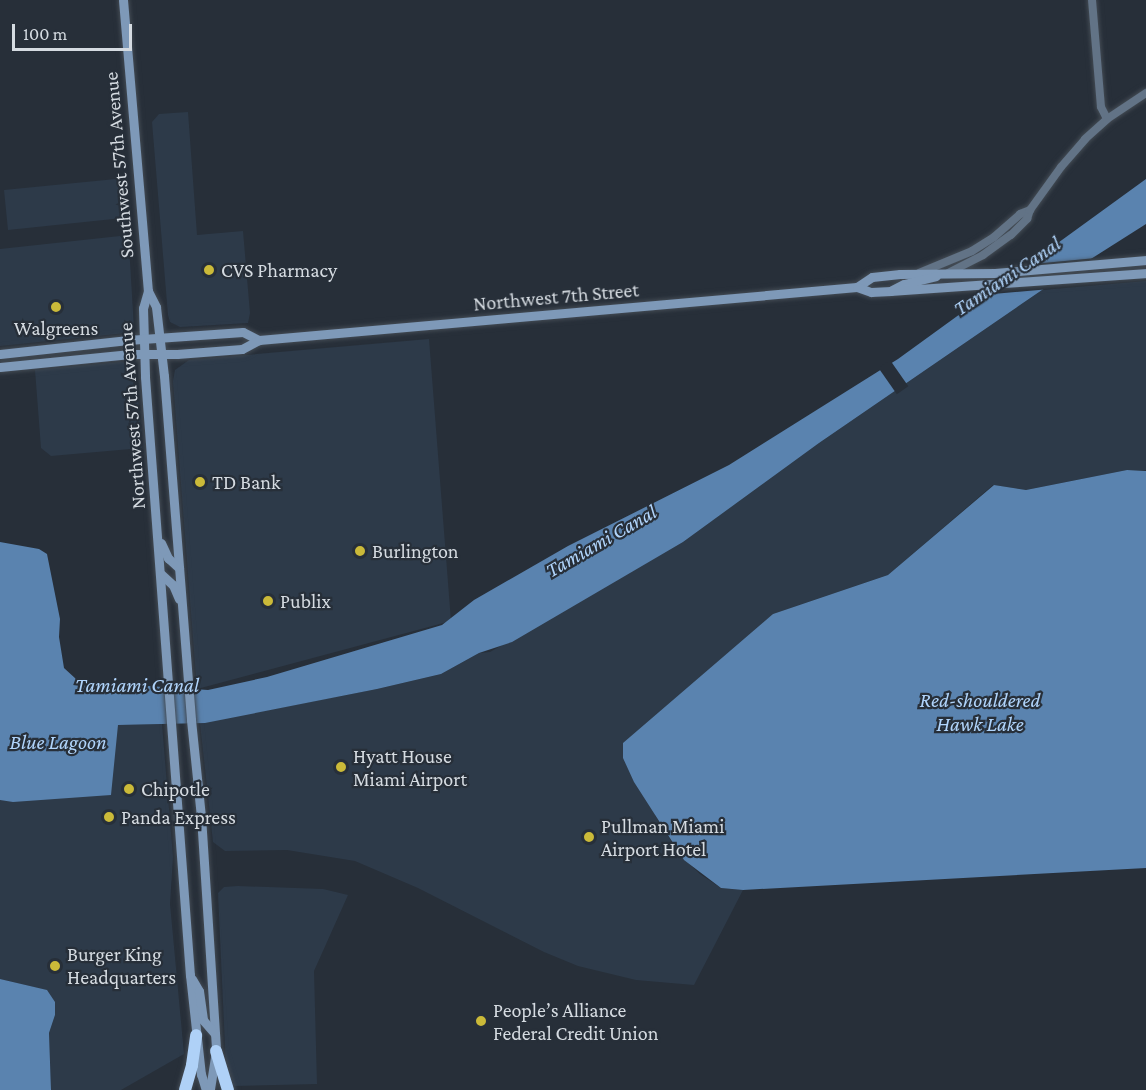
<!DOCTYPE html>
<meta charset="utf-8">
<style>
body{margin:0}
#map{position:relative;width:1146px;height:1090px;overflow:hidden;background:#272f39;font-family:"Crimson Pro",serif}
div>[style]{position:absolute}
.built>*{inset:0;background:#2d3a49}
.water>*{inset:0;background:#5a83af}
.pier>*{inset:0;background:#272f39;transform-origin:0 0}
.roads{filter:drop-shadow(0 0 2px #434b54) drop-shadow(0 0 2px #434b54)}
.tertiary>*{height:8px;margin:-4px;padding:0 4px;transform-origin:4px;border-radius:4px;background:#627386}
.secondary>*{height:9px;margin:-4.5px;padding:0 4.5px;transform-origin:4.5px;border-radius:4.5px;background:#7e99b8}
.motorway>*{height:12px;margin:-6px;padding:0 6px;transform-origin:6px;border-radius:6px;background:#afd1f7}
.dots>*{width:16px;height:16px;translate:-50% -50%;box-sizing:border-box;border:3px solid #272f39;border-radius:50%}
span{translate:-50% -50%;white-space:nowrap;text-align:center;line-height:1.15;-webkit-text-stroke:4.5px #272f39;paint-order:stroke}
.street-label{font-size:20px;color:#d5dbe1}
.poi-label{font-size:20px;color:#d5dbe1}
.left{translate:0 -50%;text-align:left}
.water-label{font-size:21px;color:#b0d4fb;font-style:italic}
.scale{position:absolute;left:12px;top:24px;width:120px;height:27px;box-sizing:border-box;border:3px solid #d5dbe1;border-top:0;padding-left:8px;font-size:18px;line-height:21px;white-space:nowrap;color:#d5dbe1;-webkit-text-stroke:4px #272f39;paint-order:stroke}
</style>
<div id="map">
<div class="built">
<i style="clip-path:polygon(188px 112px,197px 235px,243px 231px,250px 313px,248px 323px,180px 327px,170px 322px,168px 315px,152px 122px,159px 114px)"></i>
<i style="clip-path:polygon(126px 178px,128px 211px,123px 218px,8px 230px,4px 190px)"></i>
<i style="clip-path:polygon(120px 236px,129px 245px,134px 329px,126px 333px,0 346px,0 249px)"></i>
<i style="clip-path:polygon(1146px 281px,1146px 470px,1127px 470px,1026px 490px,993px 485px,888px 575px,773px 614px,655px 815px,680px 855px,700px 874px,721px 888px,743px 890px,694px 985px,636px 980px,578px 966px,544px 952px,418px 888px,355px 861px,287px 850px,225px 851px,213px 842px,200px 723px,377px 689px,441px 674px,479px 653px,490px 652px,683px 542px,819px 443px,1042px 290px)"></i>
<i style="clip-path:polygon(429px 339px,451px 621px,197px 689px,173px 381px,175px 370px,189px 360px)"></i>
<i style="clip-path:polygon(121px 362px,128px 363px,136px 370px,142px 448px,51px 456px,41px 448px,35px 370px)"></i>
<i style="clip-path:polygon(162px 724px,173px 857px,170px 904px,184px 1054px,121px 1090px,51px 1090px,49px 1033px,55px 1015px,46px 990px,0 979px,0 800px,118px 725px)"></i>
<i style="clip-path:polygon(238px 886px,323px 889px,348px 895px,314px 971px,317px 1084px,232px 1086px,226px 1068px,218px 893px,224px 887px)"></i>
</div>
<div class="water">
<i style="clip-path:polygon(1146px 179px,1146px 224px,1042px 290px,819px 443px,683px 542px,512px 642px,479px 653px,441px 674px,377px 689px,205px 723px,118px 725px,111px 795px,13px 802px,0 800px,0 542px,39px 549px,47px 554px,60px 619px,59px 637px,64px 668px,76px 679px,88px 682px,208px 690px,267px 677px,442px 625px,474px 600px,568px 546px,729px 465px,898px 359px)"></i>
<i style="clip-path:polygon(1127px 470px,1146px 471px,1146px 868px,743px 890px,721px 888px,684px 860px,634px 782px,623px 758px,623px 743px,773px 614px,888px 575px,994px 485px,1026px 490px)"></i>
<i style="clip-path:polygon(0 979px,47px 990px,55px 1002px,55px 1015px,49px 1033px,51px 1090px,0 1090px)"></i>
</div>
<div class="pier">
<i style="clip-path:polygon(1096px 258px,1050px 289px,982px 295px,1023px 265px)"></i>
<i style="left:890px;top:360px;width:32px;height:14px;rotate:55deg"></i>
</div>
<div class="roads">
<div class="tertiary">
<i style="left:1092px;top:0;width:107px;rotate:85.2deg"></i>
<i style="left:1101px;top:107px;width:13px;rotate:63deg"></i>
<i style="left:919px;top:273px;width:57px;rotate:-22.5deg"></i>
<i style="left:972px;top:251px;width:26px;rotate:-32deg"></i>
<i style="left:994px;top:237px;width:35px;rotate:-41deg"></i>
<i style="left:1020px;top:214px;width:11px;rotate:-22deg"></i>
<i style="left:948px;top:273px;width:39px;rotate:-27deg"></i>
<i style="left:983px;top:255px;width:34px;rotate:-36deg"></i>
<i style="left:1011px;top:235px;width:23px;rotate:-45deg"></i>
<i style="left:1027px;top:219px;width:9px;rotate:-72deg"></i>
<i style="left:1030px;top:210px;width:53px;rotate:-54.2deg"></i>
<i style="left:1061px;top:167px;width:37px;rotate:-49deg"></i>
<i style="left:1085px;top:139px;width:30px;rotate:-42deg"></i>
<i style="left:1107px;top:119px;width:47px;rotate:-33.7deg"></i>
</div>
<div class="secondary">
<i style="left:123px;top:0;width:292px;rotate:85.1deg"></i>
<i style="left:148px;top:291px;width:18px;rotate:106deg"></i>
<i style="left:143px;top:308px;width:69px;rotate:88.3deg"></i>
<i style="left:145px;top:377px;width:600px;rotate:85.7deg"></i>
<i style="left:190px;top:975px;width:100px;rotate:83.7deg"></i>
<i style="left:201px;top:1074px;width:17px;rotate:73deg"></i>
<i style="left:857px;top:287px;width:18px;rotate:-34deg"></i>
<i style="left:872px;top:277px;width:28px;rotate:-6deg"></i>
<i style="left:900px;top:274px;width:95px;rotate:-0.6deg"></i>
<i style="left:995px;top:273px;width:152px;rotate:-4.9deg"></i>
<i style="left:892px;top:290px;width:13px;rotate:-27deg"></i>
<i style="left:904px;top:284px;width:33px;rotate:-14deg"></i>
<i style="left:148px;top:291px;width:18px;rotate:63deg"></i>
<i style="left:156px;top:307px;width:69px;rotate:83.4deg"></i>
<i style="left:164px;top:376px;width:345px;rotate:85.5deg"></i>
<i style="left:191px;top:720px;width:97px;rotate:84.1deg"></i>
<i style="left:201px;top:816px;width:235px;rotate:86.3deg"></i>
<i style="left:216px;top:1051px;width:39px;rotate:99deg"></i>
<i style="left:0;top:354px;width:129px;rotate:-6.2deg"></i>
<i style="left:128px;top:340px;width:115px;rotate:-4deg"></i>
<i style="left:243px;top:332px;width:18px;rotate:27deg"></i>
<i style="left:0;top:367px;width:131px;rotate:-5.7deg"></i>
<i style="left:130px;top:354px;width:47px"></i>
<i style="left:177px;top:354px;width:65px;rotate:-4.4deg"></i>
<i style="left:242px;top:349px;width:19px;rotate:-28deg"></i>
<i style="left:259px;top:340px;width:600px;rotate:-5.06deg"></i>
<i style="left:857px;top:287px;width:15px;rotate:20deg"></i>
<i style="left:871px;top:292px;width:20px;rotate:-3deg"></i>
<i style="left:891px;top:291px;width:256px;rotate:-4deg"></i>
<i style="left:161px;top:543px;width:17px;rotate:65deg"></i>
<i style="left:168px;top:558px;width:15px;rotate:42deg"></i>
<i style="left:161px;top:574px;width:16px;rotate:43deg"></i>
<i style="left:173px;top:585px;width:15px;rotate:67deg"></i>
<i style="left:192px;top:979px;width:14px;rotate:60deg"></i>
<i style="left:199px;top:991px;width:29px;rotate:82deg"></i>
<i style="left:203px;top:1020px;width:18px;rotate:49deg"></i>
</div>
<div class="motorway">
<i style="left:216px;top:1051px;width:41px;rotate:72.9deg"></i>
<i style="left:185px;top:1090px;width:26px;rotate:-74deg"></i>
<i style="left:192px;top:1065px;width:30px;rotate:-82deg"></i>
</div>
</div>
<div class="dots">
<i style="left:209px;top:270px;background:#cbba39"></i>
<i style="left:56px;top:307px;background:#cbba39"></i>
<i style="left:200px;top:482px;background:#cbba39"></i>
<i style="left:360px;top:551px;background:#cbba39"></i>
<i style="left:268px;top:601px;background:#cbba39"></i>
<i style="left:341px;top:767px;background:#cbba39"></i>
<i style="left:129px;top:789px;background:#cbba39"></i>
<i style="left:109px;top:817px;background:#cbba39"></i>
<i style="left:589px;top:837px;background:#cbba39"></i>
<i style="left:55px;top:966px;background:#cbba39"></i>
<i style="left:481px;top:1021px;background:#cbba39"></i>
</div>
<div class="street-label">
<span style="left:119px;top:165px;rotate:-95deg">Southwest 57th Avenue</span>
<span style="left:556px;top:297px;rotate:-5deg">Northwest 7th Street</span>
<span style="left:132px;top:416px;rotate:-94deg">Northwest 57th Avenue</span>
</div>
<div class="poi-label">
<span class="left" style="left:221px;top:270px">CVS Pharmacy</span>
<span style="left:56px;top:328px">Walgreens</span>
<span class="left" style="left:212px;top:482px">TD Bank</span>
<span class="left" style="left:372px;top:551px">Burlington</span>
<span class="left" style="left:280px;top:601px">Publix</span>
<span class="left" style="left:353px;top:768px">Hyatt House<br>Miami Airport</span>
<span class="left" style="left:141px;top:789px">Chipotle</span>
<span class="left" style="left:121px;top:817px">Panda Express</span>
<span class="left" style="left:601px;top:838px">Pullman Miami<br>Airport Hotel</span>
<span class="left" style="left:67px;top:966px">Burger King<br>Headquarters</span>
<span class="left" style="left:493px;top:1022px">People’s Alliance<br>Federal Credit Union</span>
</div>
<div class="water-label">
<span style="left:1007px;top:276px;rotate:-34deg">Tamiami Canal</span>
<span style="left:601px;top:541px;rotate:-30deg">Tamiami Canal</span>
<span style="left:137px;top:685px">Tamiami Canal</span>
<span style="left:980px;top:712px">Red-shouldered<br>Hawk Lake</span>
<span style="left:58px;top:742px">Blue Lagoon</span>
</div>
<div class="scale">100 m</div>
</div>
